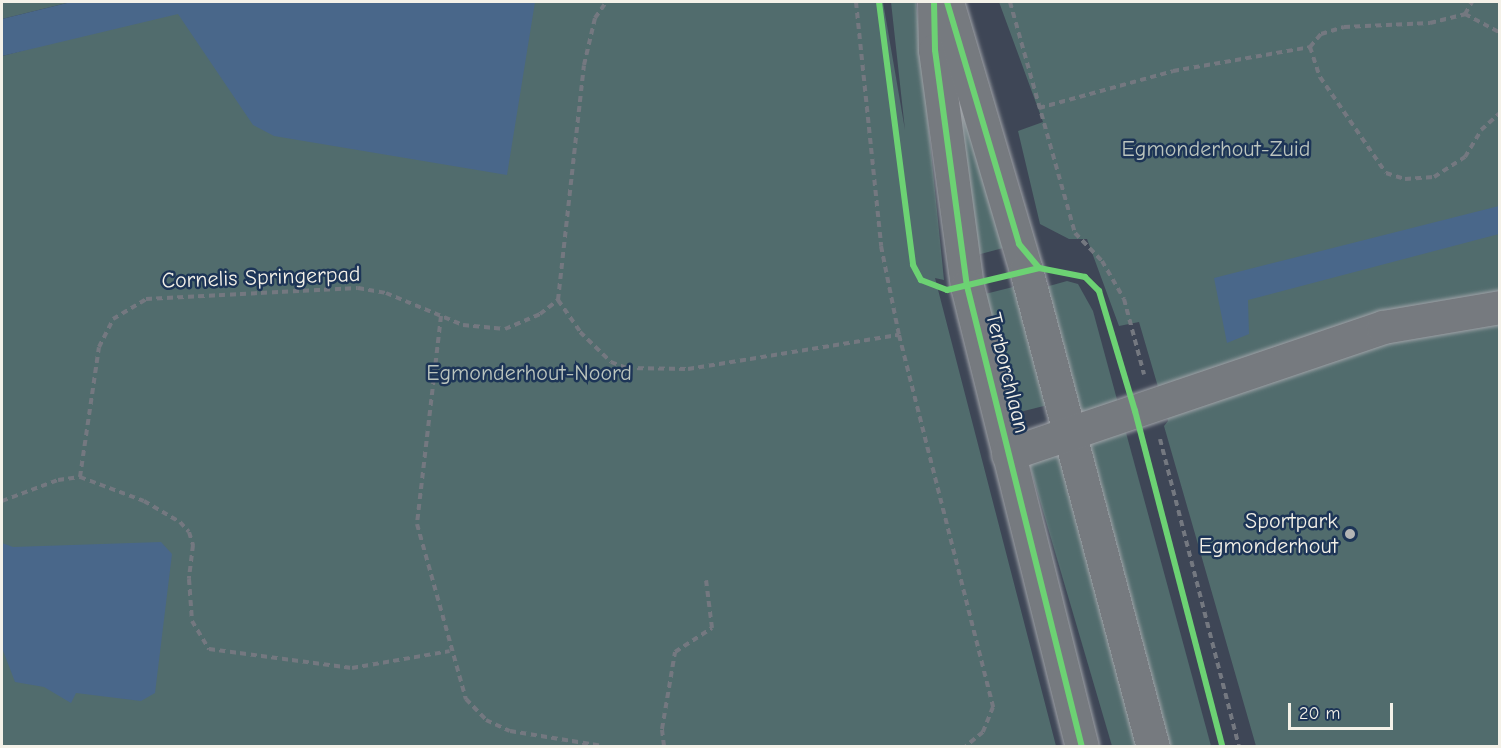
<!DOCTYPE html>
<style>
body{margin:0}
#map{position:relative;width:1501px;height:748px;overflow:hidden;background:#3e4656;font-family:"Comic Neue",sans-serif}
div>[style]{position:absolute}
.green>*{inset:0;background:#516c6d;transform-origin:0 0}
.water>*{inset:0;background:#49678a}
.path>*{height:4px;margin-top:-2px;transform-origin:0;background:repeating-linear-gradient(90deg,#747880 0 6px,transparent 0 10.5px)}
.roads{filter:drop-shadow(0 0 2px #a0a3a8) drop-shadow(0 0 2px #a0a3a8)}
.minor>*{height:33px;margin:-16.5px;padding:0 16.5px;transform-origin:16.5px;border-radius:16.5px;background:#767a7f}
.cycleway>*{height:6px;margin:-3px;padding:0 3px;transform-origin:3px;border-radius:3px;background:#6cd273}
.dots>*{width:16px;height:16px;translate:-50% -50%;box-sizing:border-box;border:3px solid #1d3557;border-radius:50%}
span{translate:-50% -50%;white-space:nowrap;text-align:center;line-height:1.15;-webkit-text-stroke:5px #1d3557;paint-order:stroke}
.park-label{font-size:22px;color:#bcc5be}
.street-label{font-size:22px;color:#f4f1e8}
.poi-label{font-size:22px;color:#f4f1e8}
.right{translate:-100% -50%;text-align:right}
.frame{position:absolute;inset:0;border:3px solid #f4f1e8;pointer-events:none}
.scale{position:absolute;left:1288px;top:703px;width:105px;height:27px;box-sizing:border-box;border:3px solid #f4f1e8;border-top:0;padding-left:8px;font-size:18px;line-height:21px;white-space:nowrap;color:#f4f1e8;-webkit-text-stroke:4px #1d3557;paint-order:stroke}
</style>
<div id="map">
<div class="green">
<i style="clip-path:polygon(2px 2px,71px 2px,2px 19px)"></i>
<i style="clip-path:polygon(208px 2px,883px 2px,905px 130px,891px 2px,916px 2px,944px 280px,935px 278px,1056px 746px,2px 746px,2px 56px)"></i>
<i style="clip-path:polygon(999px 2px,1499px 2px,1499px 746px,1256px 746px,1164px 426px,1168px 421px,1139px 322px,1119px 326px,1087px 239px,1069px 239px,1040px 224px,1018px 131px,1043px 122px)"></i>
<i style="clip-path:polygon(948px 31px,1007px 247px,973px 256px)"></i>
<i style="clip-path:polygon(1067px 281px,1078px 284px,1093px 311px,1211px 746px,1167px 746px,1042px 288px)"></i>
<i style="left:1017px;top:286px;width:123px;height:36px;rotate:76deg"></i>
<i style="clip-path:polygon(1056px 445px,1140px 746px,1112px 746px,1026px 453px)"></i>
</div>
<div class="water">
<i style="clip-path:polygon(71px 2px,535px 2px,507px 175px,274px 136px,253px 125px,178px 14px,2px 56px,2px 19px)"></i>
<i style="clip-path:polygon(1499px 206px,1499px 234px,1248px 300px,1249px 334px,1227px 343px,1214px 278px)"></i>
<i style="clip-path:polygon(161px 542px,172px 554px,155px 693px,141px 701px,76px 693px,71px 703px,44px 687px,15px 682px,2px 648px,2px 543px,13px 547px)"></i>
</div>
<div class="path">
<i style="left:856px;top:2px;width:245px;rotate:84.1deg"></i>
<i style="left:881px;top:246px;width:91px;rotate:78.6deg"></i>
<i style="left:899px;top:335px;width:384px;rotate:75.8deg"></i>
<i style="left:993px;top:707px;width:27px;rotate:112deg"></i>
<i style="left:983px;top:732px;width:22px;rotate:141deg"></i>
<i style="left:1010px;top:2px;width:240px;rotate:74.3deg"></i>
<i style="left:1075px;top:233px;width:39px;rotate:46deg"></i>
<i style="left:1102px;top:261px;width:44px;rotate:59.9deg"></i>
<i style="left:1124px;top:299px;width:78px;rotate:75.1deg"></i>
<i style="left:1465px;top:14px;width:40px;rotate:28deg"></i>
<i style="left:1310px;top:47px;width:32px;rotate:72deg"></i>
<i style="left:1320px;top:77px;width:116px;rotate:55.5deg"></i>
<i style="left:1386px;top:173px;width:20px;rotate:18deg"></i>
<i style="left:1405px;top:179px;width:29px;rotate:-4deg"></i>
<i style="left:1434px;top:177px;width:37px;rotate:-33deg"></i>
<i style="left:1465px;top:157px;width:31px;rotate:-59deg"></i>
<i style="left:1481px;top:130px;width:25px;rotate:-42deg"></i>
<i style="left:1039px;top:108px;width:139px;rotate:-15.4deg"></i>
<i style="left:1173px;top:71px;width:139px;rotate:-9.9deg"></i>
<i style="left:1310px;top:47px;width:17px;rotate:-50deg"></i>
<i style="left:1321px;top:34px;width:24px;rotate:-17deg"></i>
<i style="left:1344px;top:27px;width:86px;rotate:-2.7deg"></i>
<i style="left:1430px;top:23px;width:36px;rotate:-14deg"></i>
<i style="left:1465px;top:14px;width:14px;rotate:-60deg"></i>
<i style="left:558px;top:300px;width:39px;rotate:55deg"></i>
<i style="left:580px;top:332px;width:43px;rotate:44.1deg"></i>
<i style="left:611px;top:362px;width:17px;rotate:21deg"></i>
<i style="left:627px;top:368px;width:61px;rotate:0.9deg"></i>
<i style="left:688px;top:369px;width:214px;rotate:-9.2deg"></i>
<i style="left:441px;top:316px;width:209px;rotate:96.6deg"></i>
<i style="left:417px;top:524px;width:182px;rotate:74.4deg"></i>
<i style="left:466px;top:699px;width:29px;rotate:46deg"></i>
<i style="left:486px;top:720px;width:26px;rotate:25deg"></i>
<i style="left:510px;top:731px;width:94px;rotate:9.2deg"></i>
<i style="left:1160px;top:439px;width:317px;rotate:75.6deg"></i>
<i style="left:80px;top:477px;width:68px;rotate:20.6deg"></i>
<i style="left:144px;top:501px;width:42px;rotate:30.3deg"></i>
<i style="left:180px;top:522px;width:13px;rotate:48deg"></i>
<i style="left:189px;top:532px;width:14px;rotate:73deg"></i>
<i style="left:193px;top:545px;width:34px;rotate:97deg"></i>
<i style="left:189px;top:579px;width:42px;rotate:85.9deg"></i>
<i style="left:192px;top:621px;width:33px;rotate:59deg"></i>
<i style="left:209px;top:649px;width:144px;rotate:7.6deg"></i>
<i style="left:352px;top:668px;width:99px;rotate:-9.8deg"></i>
<i style="left:2px;top:501px;width:60px;rotate:-20.6deg"></i>
<i style="left:58px;top:480px;width:22px;rotate:-8deg"></i>
<i style="left:80px;top:477px;width:131px;rotate:-81.7deg"></i>
<i style="left:99px;top:347px;width:31px;rotate:-63deg"></i>
<i style="left:113px;top:319px;width:39px;rotate:-31deg"></i>
<i style="left:146px;top:299px;width:212px;rotate:-3deg"></i>
<i style="left:358px;top:288px;width:28px;rotate:10deg"></i>
<i style="left:386px;top:293px;width:83px;rotate:22.6deg"></i>
<i style="left:463px;top:325px;width:42px;rotate:5.4deg"></i>
<i style="left:505px;top:329px;width:38px;rotate:-23deg"></i>
<i style="left:540px;top:314px;width:23px;rotate:-38deg"></i>
<i style="left:558px;top:300px;width:236px;rotate:-83.7deg"></i>
<i style="left:584px;top:65px;width:48px;rotate:-76.8deg"></i>
<i style="left:595px;top:18px;width:19px;rotate:-55deg"></i>
<i style="left:664px;top:746px;width:17px;rotate:-97deg"></i>
<i style="left:662px;top:729px;width:78px;rotate:-80.4deg"></i>
<i style="left:675px;top:652px;width:44px;rotate:-33deg"></i>
<i style="left:712px;top:628px;width:48px;rotate:-97.1deg"></i>
</div>
<div class="roads">
<div class="minor">
<i style="left:934px;top:2px;width:48px;rotate:88.8deg"></i>
<i style="left:935px;top:50px;width:238px;rotate:82.3deg"></i>
<i style="left:967px;top:286px;width:474px;rotate:76deg"></i>
<i style="left:947px;top:2px;width:279px;rotate:73.6deg"></i>
<i style="left:1026px;top:270px;width:493px;rotate:75.1deg"></i>
<i style="left:1008px;top:454px;width:396px;rotate:-18.7deg"></i>
<i style="left:1383px;top:327px;width:119px;rotate:-9.7deg"></i>
</div>
</div>
<div class="cycleway">
<i style="left:879px;top:2px;width:265px;rotate:82.6deg"></i>
<i style="left:913px;top:265px;width:17px;rotate:62deg"></i>
<i style="left:921px;top:280px;width:28px;rotate:21deg"></i>
<i style="left:947px;top:290px;width:95px;rotate:-13.4deg"></i>
<i style="left:1039px;top:268px;width:47px;rotate:11.1deg"></i>
<i style="left:1085px;top:277px;width:20px;rotate:45deg"></i>
<i style="left:1099px;top:291px;width:125px;rotate:73.3deg"></i>
<i style="left:1135px;top:411px;width:346px;rotate:75.4deg"></i>
<i style="left:934px;top:2px;width:48px;rotate:88.8deg"></i>
<i style="left:935px;top:50px;width:238px;rotate:82.3deg"></i>
<i style="left:967px;top:286px;width:474px;rotate:76deg"></i>
<i style="left:947px;top:2px;width:252px;rotate:73.4deg"></i>
<i style="left:1019px;top:244px;width:31px;rotate:50deg"></i>
</div>
<div class="dots">
<i style="left:1350px;top:534px;background:#b4b5b5"></i>
</div>
<div class="park-label">
<span style="left:1216px;top:150px">Egmonderhout-Zuid</span>
<span style="left:529px;top:374px">Egmonderhout-Noord</span>
</div>
<div class="street-label">
<span style="left:261px;top:278px;rotate:-2deg">Cornelis Springerpad</span>
<span style="left:1007px;top:373px;rotate:76deg">Terborchlaan</span>
</div>
<div class="poi-label">
<span class="right" style="left:1338px;top:534px">Sportpark<br>Egmonderhout</span>
</div>
<div class="frame"></div>
<div class="scale">20 m</div>
</div>
